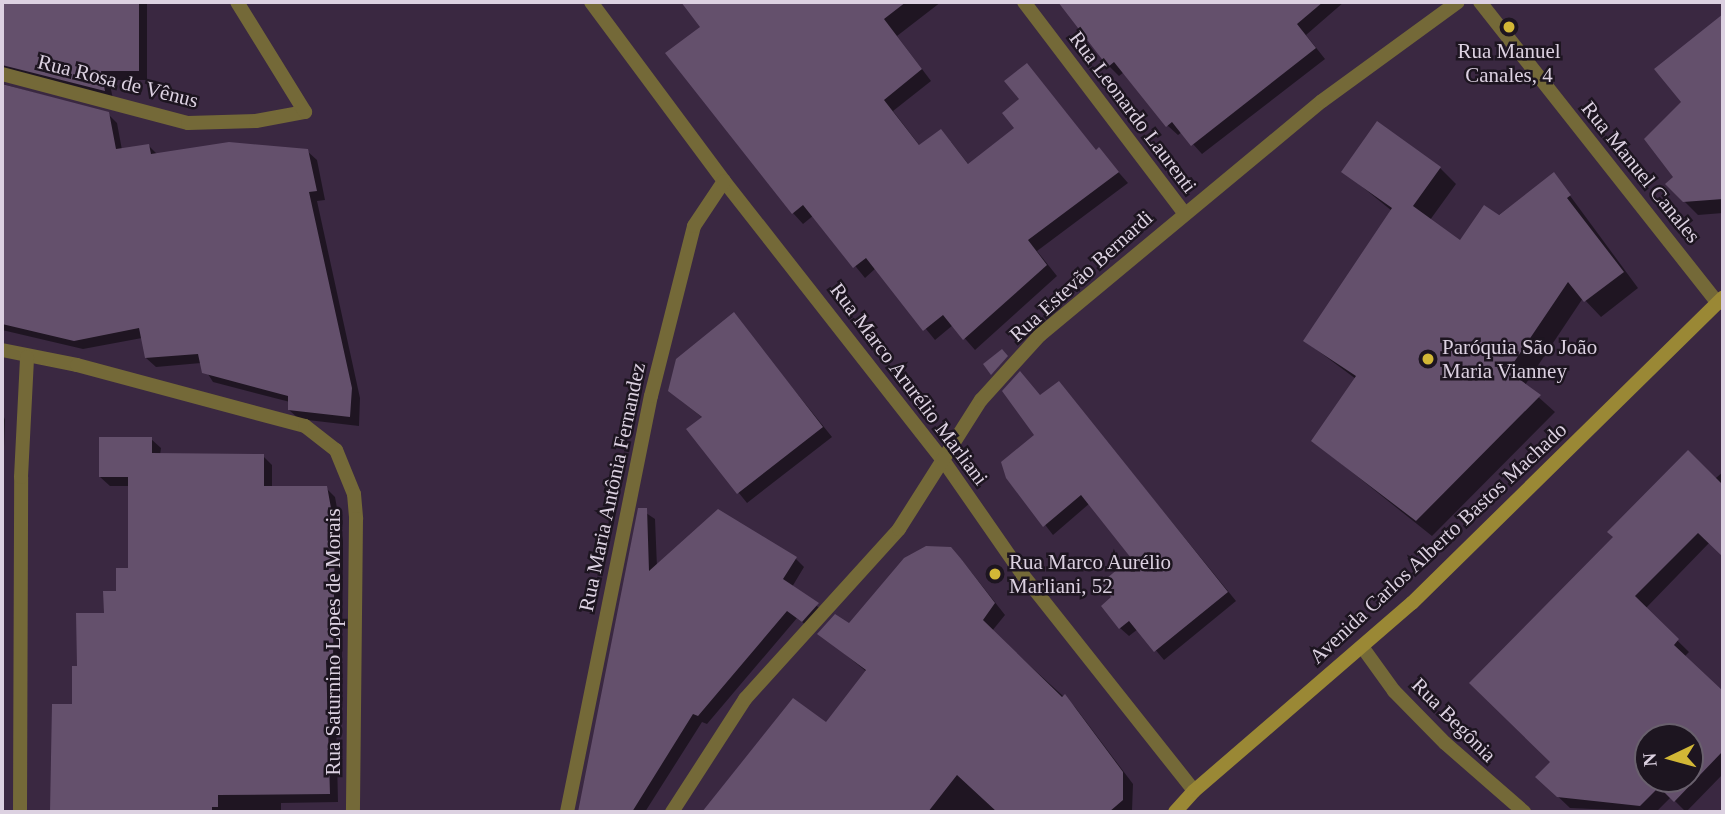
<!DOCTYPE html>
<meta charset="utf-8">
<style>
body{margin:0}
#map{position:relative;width:1725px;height:814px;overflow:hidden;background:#3a2841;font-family:"Times New Roman",serif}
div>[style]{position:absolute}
.shadow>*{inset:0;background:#0007}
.building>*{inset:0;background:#64506c}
.street>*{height:14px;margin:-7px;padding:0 7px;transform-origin:7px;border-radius:7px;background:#746938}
.secondary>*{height:14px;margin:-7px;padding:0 7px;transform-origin:7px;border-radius:7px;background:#9a8835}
.dots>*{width:19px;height:19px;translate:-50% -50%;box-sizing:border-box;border:4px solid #1d1520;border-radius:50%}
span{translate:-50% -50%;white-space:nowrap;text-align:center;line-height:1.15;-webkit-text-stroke:5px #1d1520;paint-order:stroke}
.poi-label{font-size:21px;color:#dcd1e1}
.left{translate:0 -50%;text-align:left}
.street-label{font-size:21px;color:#dcd1e1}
.frame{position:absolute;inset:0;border:4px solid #dcd1e1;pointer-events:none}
.north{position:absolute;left:1634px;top:723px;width:70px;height:70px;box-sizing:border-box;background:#1d1520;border:2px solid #69606d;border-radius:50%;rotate:265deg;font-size:19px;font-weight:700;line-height:28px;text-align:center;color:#dcd1e1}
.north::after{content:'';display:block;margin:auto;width:24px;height:32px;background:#d2b736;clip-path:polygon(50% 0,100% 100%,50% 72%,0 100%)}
</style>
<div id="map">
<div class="shadow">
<i style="clip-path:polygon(2px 2px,147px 2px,147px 80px,109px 80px,113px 99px,3px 77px,3px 84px,108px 114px,117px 123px,122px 150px,148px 145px,158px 155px,307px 151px,317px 160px,325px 200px,317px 201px,360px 398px,359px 426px,299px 419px,289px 410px,290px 402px,213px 382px,201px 363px,156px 367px,146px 358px,142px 338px,83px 349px,2px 330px)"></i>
<i style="clip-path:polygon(683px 2px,941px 2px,897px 36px,931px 81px,893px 111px,920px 146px,951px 142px,969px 165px,1099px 150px,1128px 183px,1037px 251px,1057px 276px,975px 350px,953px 325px,935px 340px,876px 268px,865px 278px,814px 215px,803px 224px,793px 213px,703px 27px)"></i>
<i style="clip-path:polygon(1061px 2px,1344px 2px,1306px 35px,1325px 59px,1202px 154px,1182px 132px,1178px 135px,1168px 126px,1124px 72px,1119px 76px,1109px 66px)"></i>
<i style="clip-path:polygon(1716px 22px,1723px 30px,1723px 213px,1698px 215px,1667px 184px,1676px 177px,1683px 102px)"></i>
<i style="clip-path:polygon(1440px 168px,1456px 184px,1430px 220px,1461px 243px,1554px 174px,1638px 288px,1601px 317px,1583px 298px,1525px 385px,1555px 412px,1432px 536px,1313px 441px,1356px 379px,1305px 341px,1392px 211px,1344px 172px)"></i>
<i style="clip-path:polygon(733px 314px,832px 437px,747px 503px,688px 430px,703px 418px,680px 400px)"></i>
<i style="clip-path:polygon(1059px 383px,1236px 601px,1164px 660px,1138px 629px,1129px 636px,1120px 628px,1114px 598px,1134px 558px,1090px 503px,1053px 535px,1008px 477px,1037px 435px,1041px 397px)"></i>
<i style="clip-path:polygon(2px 411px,5px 420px,2px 500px)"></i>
<i style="clip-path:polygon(151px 439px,161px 448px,160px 455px,263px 456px,272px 465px,272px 487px,326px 488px,335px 497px,343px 541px,342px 669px,335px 669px,338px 802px,281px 803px,281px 812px,52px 812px,54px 706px,73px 706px,105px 615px,129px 570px,130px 486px,110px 486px,100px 477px)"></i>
<i style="clip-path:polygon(evenodd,1723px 472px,1723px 555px,1710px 542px,1645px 609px,1689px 652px,1684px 657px,1723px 693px,1723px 774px,1686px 812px,1671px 797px,1656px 812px,1570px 808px,1549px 788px,1553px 762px,1472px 683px,1723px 472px,1648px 737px,1690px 737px,1690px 779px,1648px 779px,1648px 737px)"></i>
<i style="clip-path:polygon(640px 509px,655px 519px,657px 567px,796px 559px,804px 567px,792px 587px,826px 613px,811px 629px,797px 618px,707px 724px,702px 722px,645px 812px,581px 812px)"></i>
<i style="clip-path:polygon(961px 559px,1005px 615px,992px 631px,1075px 707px,1133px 784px,1132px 811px,705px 812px,793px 700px,826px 725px,867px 672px,820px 634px,849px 625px)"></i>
</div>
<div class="building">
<i style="clip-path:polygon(3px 2px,139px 2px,139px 71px,101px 71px,105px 91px,2px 65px)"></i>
<i style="clip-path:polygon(681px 2px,906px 2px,884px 19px,922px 69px,884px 100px,919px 145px,941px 129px,968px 164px,1014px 128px,1002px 113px,1019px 99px,1004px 81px,1027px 63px,1096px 150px,1099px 147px,1119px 172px,1028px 240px,1047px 265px,963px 340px,943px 315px,923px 331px,866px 258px,853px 268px,803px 205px,792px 214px,665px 53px,700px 27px)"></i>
<i style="clip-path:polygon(1058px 2px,1323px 2px,1297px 24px,1316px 48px,1191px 146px,1172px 122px,1166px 127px,1114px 62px,1108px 67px)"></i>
<i style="clip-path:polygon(1723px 14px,1723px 199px,1683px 202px,1665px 184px,1673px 177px,1644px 139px,1681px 102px,1654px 69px)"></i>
<i style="clip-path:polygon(2px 84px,109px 112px,116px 149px,149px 144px,151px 154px,229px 142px,308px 149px,317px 191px,309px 192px,352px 388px,350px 417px,288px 410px,288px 396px,202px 373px,198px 354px,145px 358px,139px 328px,74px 341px,2px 324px)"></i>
<i style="clip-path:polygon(1377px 121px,1441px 167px,1413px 206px,1460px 240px,1484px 205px,1499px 215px,1554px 172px,1571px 195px,1567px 198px,1624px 272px,1584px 302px,1568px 282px,1508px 371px,1541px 395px,1416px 521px,1311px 441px,1356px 376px,1303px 341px,1392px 208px,1341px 172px)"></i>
<i style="clip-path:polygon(734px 312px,823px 427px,737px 494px,686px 429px,702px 417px,668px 391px,676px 359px)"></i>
<i style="clip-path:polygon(1002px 349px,1008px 356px,991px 375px,983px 364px)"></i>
<i style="clip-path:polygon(1020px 371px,1040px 395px,1059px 381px,1228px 592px,1154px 652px,1129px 621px,1119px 629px,1101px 606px,1111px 597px,1100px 584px,1131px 558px,1081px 495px,1043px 527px,1006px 478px,1001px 462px,1034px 435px,1002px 391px)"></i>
<i style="clip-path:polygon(99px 437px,152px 437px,152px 453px,264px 454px,264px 486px,327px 486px,335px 530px,333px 660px,326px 660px,330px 794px,218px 795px,218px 807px,212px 807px,212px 812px,50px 812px,52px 704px,72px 704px,72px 666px,77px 666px,76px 613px,104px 613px,103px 591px,116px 591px,116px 568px,128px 568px,128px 477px,99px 477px)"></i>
<i style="clip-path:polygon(evenodd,1688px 450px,1723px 485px,1723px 557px,1698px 533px,1635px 596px,1679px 639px,1674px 645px,1723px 691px,1723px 751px,1674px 802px,1659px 787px,1640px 806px,1557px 797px,1535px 777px,1550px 762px,1469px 683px,1613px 537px,1607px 532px,1688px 450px,1648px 737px,1690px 737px,1690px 779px,1648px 779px,1648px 737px)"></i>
<i style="clip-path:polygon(638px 508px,647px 508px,649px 571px,718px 509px,797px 557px,783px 579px,819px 603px,802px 622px,787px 611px,698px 716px,693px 714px,632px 812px,578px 812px)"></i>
<i style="clip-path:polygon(926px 546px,951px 547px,962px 560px,995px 603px,983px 620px,1062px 697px,1065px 694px,1123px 772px,1123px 800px,1109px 812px,997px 812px,957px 775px,928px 812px,702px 812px,793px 698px,826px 722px,866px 670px,817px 634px,835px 614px,849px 623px,904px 558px)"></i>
</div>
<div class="street">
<i style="left:591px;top:2px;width:223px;rotate:53.4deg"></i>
<i style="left:724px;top:181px;width:355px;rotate:51.9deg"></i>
<i style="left:943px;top:460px;width:140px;rotate:55.2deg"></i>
<i style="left:1023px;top:575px;width:275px;rotate:51.6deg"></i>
<i style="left:1024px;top:2px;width:265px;rotate:52.8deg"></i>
<i style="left:1480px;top:2px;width:384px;rotate:51.7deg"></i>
<i style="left:2px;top:74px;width:192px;rotate:14.8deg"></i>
<i style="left:188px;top:123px;width:68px;rotate:-1.7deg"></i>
<i style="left:256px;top:121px;width:50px;rotate:-10.4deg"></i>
<i style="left:305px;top:112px;width:129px;rotate:-121.7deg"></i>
<i style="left:2px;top:350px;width:76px;rotate:11.3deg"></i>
<i style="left:77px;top:365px;width:236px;rotate:15deg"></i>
<i style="left:305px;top:426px;width:39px;rotate:38deg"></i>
<i style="left:336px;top:450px;width:48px;rotate:67.8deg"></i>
<i style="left:354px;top:494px;width:25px;rotate:85deg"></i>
<i style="left:356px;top:519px;width:293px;rotate:90.6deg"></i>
<i style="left:1363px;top:648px;width:53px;rotate:54.2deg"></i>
<i style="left:1394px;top:691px;width:73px;rotate:45.6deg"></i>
<i style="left:1445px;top:743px;width:105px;rotate:41.1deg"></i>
<i style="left:20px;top:812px;width:335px;rotate:-89.8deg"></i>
<i style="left:21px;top:477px;width:120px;rotate:-87.1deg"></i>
<i style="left:567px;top:812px;width:424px;rotate:-78.6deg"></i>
<i style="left:651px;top:396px;width:175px;rotate:-75.8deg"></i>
<i style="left:694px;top:226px;width:54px;rotate:-56.3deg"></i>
<i style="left:672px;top:812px;width:135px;rotate:-57.1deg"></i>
<i style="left:745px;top:699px;width:229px;rotate:-47.8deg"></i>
<i style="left:899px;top:529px;width:153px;rotate:-57.6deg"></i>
<i style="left:981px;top:400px;width:88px;rotate:-47.8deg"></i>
<i style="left:1040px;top:335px;width:366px;rotate:-39.7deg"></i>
<i style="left:1322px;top:101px;width:168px;rotate:-36.1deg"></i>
</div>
<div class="secondary">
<i style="left:1175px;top:812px;width:28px;rotate:-48deg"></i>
<i style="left:1194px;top:791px;width:288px;rotate:-40.8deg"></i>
<i style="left:1412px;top:603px;width:436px;rotate:-44.5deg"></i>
</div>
<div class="dots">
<i style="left:1509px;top:27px;background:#d2b736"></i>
<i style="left:1428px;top:359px;background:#d2b736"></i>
<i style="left:995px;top:574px;background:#d2b736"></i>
</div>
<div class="poi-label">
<span style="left:1509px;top:63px">Rua Manuel<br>Canales, 4</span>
<span class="left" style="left:1442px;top:359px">Paróquia São João<br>Maria Vianney</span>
<span class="left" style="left:1009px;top:574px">Rua Marco Aurélio<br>Marliani, 52</span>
</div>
<div class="street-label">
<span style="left:118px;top:81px;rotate:14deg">Rua Rosa de Vênus</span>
<span style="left:1133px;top:112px;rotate:53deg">Rua Leonardo Laurenti</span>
<span style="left:1641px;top:172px;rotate:51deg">Rua Manuel Canales</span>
<span style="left:1081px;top:276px;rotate:-42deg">Rua Estevão Bernardi</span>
<span style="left:909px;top:384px;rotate:53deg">Rua Marco Arurélio Marliani</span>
<span style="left:612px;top:487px;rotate:-78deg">Rua Maria Antônia Fernandez</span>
<span style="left:1438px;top:543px;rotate:-43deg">Avenida Carlos Alberto Bastos Machado</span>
<span style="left:333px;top:642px;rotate:-90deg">Rua Saturnino Lopes de Morais</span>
<span style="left:1454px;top:720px;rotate:45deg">Rua Begônia</span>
</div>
<div class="frame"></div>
<div class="north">N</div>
</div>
